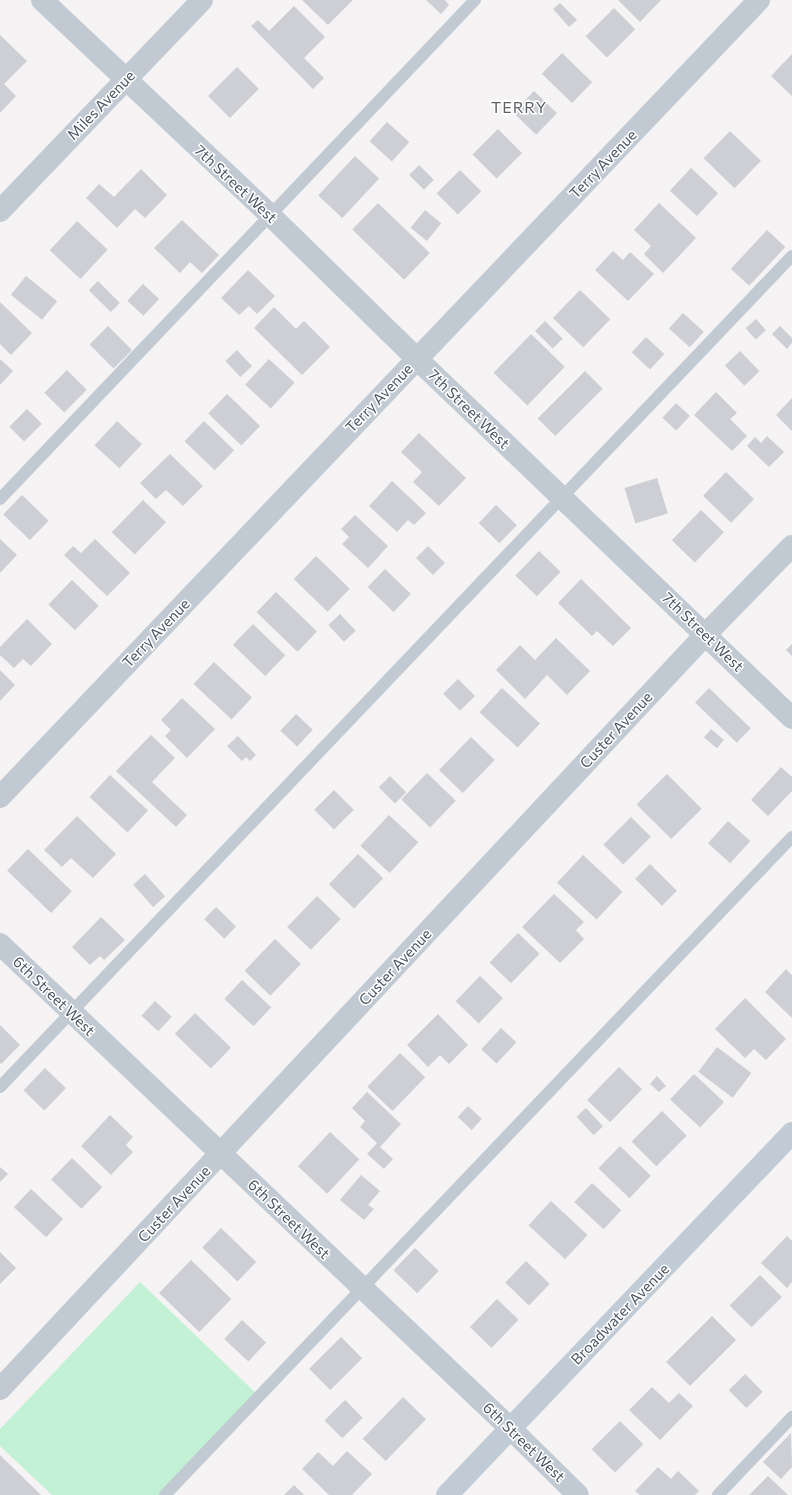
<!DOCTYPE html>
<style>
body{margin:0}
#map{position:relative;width:792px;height:1495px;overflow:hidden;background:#f5f3f3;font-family:Commissioner,sans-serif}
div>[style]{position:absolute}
.green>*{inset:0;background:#c3f1d5}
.building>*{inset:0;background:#cdcfd5;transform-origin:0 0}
.service>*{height:12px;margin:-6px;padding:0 6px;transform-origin:6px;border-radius:6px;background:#c1cad2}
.minor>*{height:22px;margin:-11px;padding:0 11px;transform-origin:11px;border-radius:11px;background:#c1cad2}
.tertiary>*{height:22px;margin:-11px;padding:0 11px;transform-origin:11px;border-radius:11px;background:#c1cad2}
.secondary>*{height:22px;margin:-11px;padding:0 11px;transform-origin:11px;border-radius:11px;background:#c1cbd6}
span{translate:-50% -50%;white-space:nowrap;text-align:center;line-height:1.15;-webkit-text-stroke:3px #fff;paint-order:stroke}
.street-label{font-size:15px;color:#4a5661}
.neighbourhood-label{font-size:16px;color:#5f6368;letter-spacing:1px}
</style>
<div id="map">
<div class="green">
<i style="clip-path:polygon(140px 1282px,259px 1396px,165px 1495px,52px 1495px,0 1446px,0 1429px)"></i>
</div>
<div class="building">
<i style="clip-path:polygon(302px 0,353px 0,328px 25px)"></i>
<i style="clip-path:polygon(426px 0,445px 0,449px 5px,441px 14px)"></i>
<i style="clip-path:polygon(618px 0,661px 0,640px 22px)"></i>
<i style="clip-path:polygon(560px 3px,577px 20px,569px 27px,553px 9px)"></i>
<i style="clip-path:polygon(294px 6px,325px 37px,304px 58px,324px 78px,313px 89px,251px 26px,258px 20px,269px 31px)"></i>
<i style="left:614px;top:8px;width:30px;height:40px;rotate:45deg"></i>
<i style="clip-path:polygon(0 35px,27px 61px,4px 84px,16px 96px,0 113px)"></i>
<i style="left:562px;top:53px;width:42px;height:29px;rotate:44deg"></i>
<i style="clip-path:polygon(792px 54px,792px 96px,771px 76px)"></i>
<i style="left:237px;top:67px;width:31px;height:41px;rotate:45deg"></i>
<i style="left:534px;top:91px;width:32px;height:30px;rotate:44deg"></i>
<i style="left:387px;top:122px;width:30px;height:26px;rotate:42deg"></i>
<i style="left:498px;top:129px;width:34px;height:36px;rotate:45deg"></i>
<i style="left:730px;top:131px;width:43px;height:38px;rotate:44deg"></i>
<i style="left:355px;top:156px;width:33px;height:54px;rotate:43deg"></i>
<i style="left:419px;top:165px;width:21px;height:14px;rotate:45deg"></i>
<i style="left:691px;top:168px;width:37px;height:31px;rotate:43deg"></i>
<i style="clip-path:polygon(141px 169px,167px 195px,145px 218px,135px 209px,117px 228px,86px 198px,99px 184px,114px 197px)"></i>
<i style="left:460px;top:170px;width:30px;height:33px;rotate:45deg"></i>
<i style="left:378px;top:203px;width:72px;height:37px;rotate:44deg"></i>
<i style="clip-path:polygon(659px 203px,696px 238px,663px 273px,644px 254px,651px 246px,634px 230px)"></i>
<i style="left:425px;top:210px;width:21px;height:23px;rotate:39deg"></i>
<i style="clip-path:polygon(182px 220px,219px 255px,202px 273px,190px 262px,180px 273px,154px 248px)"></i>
<i style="left:77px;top:221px;width:42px;height:40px;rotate:43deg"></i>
<i style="left:767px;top:230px;width:25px;height:53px;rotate:43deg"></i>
<i style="clip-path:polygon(613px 251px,623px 260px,630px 252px,654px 274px,628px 301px,595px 270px)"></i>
<i style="clip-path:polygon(248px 270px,275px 296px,257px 314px,249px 306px,239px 315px,221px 298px)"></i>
<i style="left:26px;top:276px;width:40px;height:24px;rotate:39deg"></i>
<i style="left:98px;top:281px;width:31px;height:13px;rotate:45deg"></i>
<i style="left:143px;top:284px;width:22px;height:23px;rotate:43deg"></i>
<i style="left:580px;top:290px;width:42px;height:39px;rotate:44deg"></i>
<i style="clip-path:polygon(0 302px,32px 333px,11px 355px,0 344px)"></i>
<i style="clip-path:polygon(274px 307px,296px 329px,304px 321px,330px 347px,302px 375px,254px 328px)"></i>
<i style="left:683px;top:313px;width:28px;height:21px;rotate:42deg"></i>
<i style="left:756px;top:319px;width:15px;height:14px;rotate:48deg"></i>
<i style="left:545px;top:321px;width:25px;height:14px;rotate:45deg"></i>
<i style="left:108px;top:326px;width:34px;height:26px;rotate:45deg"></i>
<i style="clip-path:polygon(780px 326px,792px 338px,792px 343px,787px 349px,772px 334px)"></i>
<i style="left:531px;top:334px;width:47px;height:54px;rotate:44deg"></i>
<i style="left:646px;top:337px;width:25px;height:21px;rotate:43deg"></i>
<i style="left:237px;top:350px;width:22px;height:16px;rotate:47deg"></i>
<i style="left:740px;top:351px;width:28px;height:21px;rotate:46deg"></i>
<i style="clip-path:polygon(0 359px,13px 371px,0 385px)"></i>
<i style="left:269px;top:359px;width:35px;height:35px;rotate:43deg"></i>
<i style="left:67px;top:370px;width:28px;height:32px;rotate:45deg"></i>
<i style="left:585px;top:371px;width:25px;height:67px;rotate:45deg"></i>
<i style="clip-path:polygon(716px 392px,737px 413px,730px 419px,747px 436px,732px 451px,694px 415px)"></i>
<i style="left:227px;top:394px;width:46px;height:27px;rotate:44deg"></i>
<i style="clip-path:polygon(792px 398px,792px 431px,776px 415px)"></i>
<i style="left:676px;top:403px;width:19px;height:20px;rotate:43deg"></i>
<i style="left:27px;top:409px;width:21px;height:25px;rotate:45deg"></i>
<i style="left:117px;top:421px;width:34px;height:33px;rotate:43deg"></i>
<i style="left:204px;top:421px;width:42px;height:28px;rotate:44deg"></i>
<i style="clip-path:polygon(419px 433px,466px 478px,439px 506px,413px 482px,422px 472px,401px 452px)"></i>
<i style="clip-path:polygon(767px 436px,784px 452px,769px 467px,747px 446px,755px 437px,761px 443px)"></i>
<i style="clip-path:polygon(170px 454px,203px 486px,183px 506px,166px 490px,156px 499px,140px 483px)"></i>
<i style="left:726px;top:472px;width:39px;height:33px;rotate:44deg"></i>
<i style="left:657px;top:478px;width:37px;height:34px;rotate:73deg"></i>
<i style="clip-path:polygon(392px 481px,426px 513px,414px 525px,408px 520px,397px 532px,369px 506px)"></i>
<i style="left:22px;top:495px;width:37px;height:27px;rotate:44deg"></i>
<i style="left:143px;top:500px;width:32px;height:45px;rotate:44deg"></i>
<i style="left:496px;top:505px;width:29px;height:25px;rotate:44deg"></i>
<i style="left:701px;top:510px;width:32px;height:42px;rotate:44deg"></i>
<i style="clip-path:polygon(355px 515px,388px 546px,368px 568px,342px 544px,349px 537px,341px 529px)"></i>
<i style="clip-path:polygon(0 539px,17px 555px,0 573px)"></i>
<i style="clip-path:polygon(95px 539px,130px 573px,107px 596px,64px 555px,73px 546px,81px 553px)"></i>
<i style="left:428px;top:546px;width:24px;height:17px;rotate:45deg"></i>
<i style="left:539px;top:551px;width:30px;height:34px;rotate:44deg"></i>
<i style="left:316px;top:556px;width:47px;height:32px;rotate:44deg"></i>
<i style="left:385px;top:569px;width:36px;height:25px;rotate:44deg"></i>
<i style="clip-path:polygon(581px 579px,631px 628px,613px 646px,597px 631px,592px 636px,558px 603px)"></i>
<i style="left:72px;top:580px;width:37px;height:34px;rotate:44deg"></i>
<i style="left:276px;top:592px;width:57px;height:28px;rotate:44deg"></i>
<i style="left:340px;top:614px;width:23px;height:16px;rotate:47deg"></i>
<i style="clip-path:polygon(27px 619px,52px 644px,31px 666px,23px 659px,14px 668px,0 655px,0 647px)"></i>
<i style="left:253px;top:624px;width:45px;height:29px;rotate:44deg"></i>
<i style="clip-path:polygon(556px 638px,590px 671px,567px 695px,547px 675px,525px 699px,496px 670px,520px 645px,535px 660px)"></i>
<i style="clip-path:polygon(792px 644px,792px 656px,786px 650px)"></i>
<i style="left:214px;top:662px;width:52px;height:30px;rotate:43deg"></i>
<i style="clip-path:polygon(0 670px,15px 685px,0 701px)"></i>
<i style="left:458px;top:679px;width:24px;height:21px;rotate:45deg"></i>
<i style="left:502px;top:688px;width:52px;height:33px;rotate:43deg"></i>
<i style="left:709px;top:688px;width:58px;height:20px;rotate:44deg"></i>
<i style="clip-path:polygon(182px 698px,215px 729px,187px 758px,165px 736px,171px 730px,161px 720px)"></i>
<i style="left:296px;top:714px;width:23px;height:23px;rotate:43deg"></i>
<i style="left:711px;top:729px;width:17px;height:11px;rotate:40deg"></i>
<i style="clip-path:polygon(151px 735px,175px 758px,152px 782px,187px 815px,176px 827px,116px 771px)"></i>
<i style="clip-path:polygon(238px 736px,256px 755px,250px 761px,246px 757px,242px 761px,227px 746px)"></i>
<i style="left:471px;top:737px;width:33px;height:46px;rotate:44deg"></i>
<i style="clip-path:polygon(781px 767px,792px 777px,792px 791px,768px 816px,751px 800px)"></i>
<i style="left:427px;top:773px;width:40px;height:37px;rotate:44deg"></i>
<i style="left:667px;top:774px;width:49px;height:43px;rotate:45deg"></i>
<i style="left:110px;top:775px;width:52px;height:30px;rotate:43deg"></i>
<i style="left:390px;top:776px;width:23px;height:16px;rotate:45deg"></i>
<i style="left:334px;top:790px;width:28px;height:28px;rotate:45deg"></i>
<i style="left:389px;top:815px;width:40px;height:42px;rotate:43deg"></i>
<i style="clip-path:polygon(77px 816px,116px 854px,93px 878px,71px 858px,62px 867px,44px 850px)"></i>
<i style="left:631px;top:817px;width:28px;height:39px;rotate:45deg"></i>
<i style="left:728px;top:821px;width:30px;height:30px;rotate:42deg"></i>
<i style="left:28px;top:849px;width:61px;height:30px;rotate:44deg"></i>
<i style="left:358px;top:854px;width:35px;height:42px;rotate:44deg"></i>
<i style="left:583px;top:855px;width:54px;height:38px;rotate:43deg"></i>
<i style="left:650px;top:864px;width:38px;height:21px;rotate:45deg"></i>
<i style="left:145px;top:874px;width:30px;height:16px;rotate:48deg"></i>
<i style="clip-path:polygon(554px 894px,584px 922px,576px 930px,584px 939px,560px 963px,522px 927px)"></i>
<i style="left:317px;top:896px;width:33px;height:43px;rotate:44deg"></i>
<i style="left:216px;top:907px;width:28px;height:17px;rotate:44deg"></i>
<i style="clip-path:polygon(101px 917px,125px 940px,104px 960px,100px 956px,90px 965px,72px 947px)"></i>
<i style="left:518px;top:933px;width:30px;height:41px;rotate:44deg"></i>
<i style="left:275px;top:939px;width:36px;height:44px;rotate:44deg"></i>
<i style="clip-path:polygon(786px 969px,792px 975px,792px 1018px,765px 992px)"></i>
<i style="left:480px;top:976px;width:32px;height:35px;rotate:44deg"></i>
<i style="left:242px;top:980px;width:40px;height:26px;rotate:43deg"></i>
<i style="clip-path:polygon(745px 998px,786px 1039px,766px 1060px,754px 1049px,745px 1058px,715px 1029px)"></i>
<i style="left:155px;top:1001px;width:23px;height:20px;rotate:43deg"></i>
<i style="left:195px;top:1013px;width:50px;height:29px;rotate:44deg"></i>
<i style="clip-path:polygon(438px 1014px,468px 1045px,449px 1064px,440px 1055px,428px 1067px,407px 1045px)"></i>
<i style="clip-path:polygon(0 1025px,20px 1045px,1px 1064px,0 1063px)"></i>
<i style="left:501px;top:1028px;width:21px;height:29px;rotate:43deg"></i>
<i style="left:717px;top:1047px;width:43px;height:31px;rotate:37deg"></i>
<i style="left:400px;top:1053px;width:35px;height:47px;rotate:44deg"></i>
<i style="left:619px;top:1067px;width:32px;height:46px;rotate:44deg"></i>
<i style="left:45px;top:1068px;width:29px;height:31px;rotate:44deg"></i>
<i style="left:694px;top:1074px;width:41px;height:35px;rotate:43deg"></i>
<i style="clip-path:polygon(657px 1076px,666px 1086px,659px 1092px,650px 1084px)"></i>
<i style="clip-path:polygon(367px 1092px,401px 1124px,380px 1147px,393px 1159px,384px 1169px,367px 1154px,377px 1143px,360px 1127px,365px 1121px,352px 1108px)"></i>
<i style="left:468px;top:1106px;width:19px;height:15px;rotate:43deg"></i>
<i style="left:586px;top:1108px;width:25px;height:13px;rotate:47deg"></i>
<i style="left:662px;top:1111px;width:35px;height:43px;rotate:45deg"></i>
<i style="clip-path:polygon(110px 1115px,133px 1137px,126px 1145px,133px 1152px,111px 1175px,81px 1146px)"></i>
<i style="left:330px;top:1132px;width:40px;height:47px;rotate:43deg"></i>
<i style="left:620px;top:1146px;width:43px;height:31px;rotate:44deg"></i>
<i style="left:72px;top:1158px;width:42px;height:30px;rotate:44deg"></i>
<i style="clip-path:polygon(0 1167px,8px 1174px,0 1182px)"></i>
<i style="clip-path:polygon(361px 1175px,380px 1191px,368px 1205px,374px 1209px,364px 1220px,340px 1200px)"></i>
<i style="left:592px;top:1183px;width:40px;height:26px;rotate:43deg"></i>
<i style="left:31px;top:1189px;width:44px;height:25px;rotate:43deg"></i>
<i style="left:551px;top:1201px;width:50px;height:33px;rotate:43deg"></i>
<i style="left:221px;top:1228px;width:49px;height:27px;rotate:44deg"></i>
<i style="clip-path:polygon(787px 1236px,792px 1241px,792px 1282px,787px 1288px,761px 1263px)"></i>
<i style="left:415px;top:1248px;width:33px;height:31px;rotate:44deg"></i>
<i style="clip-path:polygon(0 1252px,16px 1268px,0 1284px)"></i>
<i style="left:191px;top:1260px;width:56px;height:46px;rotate:44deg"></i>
<i style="left:526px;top:1261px;width:33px;height:30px;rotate:44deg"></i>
<i style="left:760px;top:1275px;width:31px;height:43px;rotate:45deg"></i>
<i style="left:497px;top:1299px;width:30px;height:39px;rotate:44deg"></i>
<i style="left:712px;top:1316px;width:34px;height:65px;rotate:45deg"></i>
<i style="left:242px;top:1320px;width:33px;height:26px;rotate:43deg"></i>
<i style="left:341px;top:1337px;width:30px;height:45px;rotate:45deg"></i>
<i style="left:745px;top:1374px;width:25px;height:23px;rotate:45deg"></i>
<i style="clip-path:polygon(652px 1387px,669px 1403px,679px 1393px,693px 1406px,660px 1440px,629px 1410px)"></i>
<i style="left:403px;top:1397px;width:32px;height:58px;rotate:44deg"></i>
<i style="left:345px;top:1400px;width:25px;height:29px;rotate:45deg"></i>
<i style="left:620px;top:1421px;width:33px;height:40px;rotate:45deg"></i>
<i style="clip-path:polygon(791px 1433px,792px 1467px,781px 1479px,763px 1462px)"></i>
<i style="clip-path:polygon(347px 1451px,372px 1474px,352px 1495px,329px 1495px,302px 1469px,318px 1452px,333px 1466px)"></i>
<i style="clip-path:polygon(0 1455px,41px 1495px,0 1495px)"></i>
<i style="clip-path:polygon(658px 1467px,671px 1479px,678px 1471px,699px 1491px,695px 1495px,640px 1495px,635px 1491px)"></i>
<i style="clip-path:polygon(768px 1476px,788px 1495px,749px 1495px)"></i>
<i style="clip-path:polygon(294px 1485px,304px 1495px,284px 1495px)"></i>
</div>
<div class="service">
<i style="left:0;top:499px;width:689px;rotate:-46.41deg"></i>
<i style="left:0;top:1087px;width:1148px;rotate:-46.38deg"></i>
<i style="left:165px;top:1495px;width:909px;rotate:-46.38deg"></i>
<i style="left:718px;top:1495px;width:108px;rotate:-46.5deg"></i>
</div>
<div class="minor">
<i style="left:42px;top:0;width:313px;rotate:43.3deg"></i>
<i style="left:270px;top:215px;width:206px;rotate:44.4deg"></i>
<i style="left:417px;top:359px;width:519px;rotate:43.75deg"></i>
<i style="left:0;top:211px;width:292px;rotate:-46.2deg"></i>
<i style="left:0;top:797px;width:1101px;rotate:-46.4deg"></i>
<i style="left:0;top:1389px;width:1034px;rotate:-46.92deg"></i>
<i style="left:706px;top:634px;width:123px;rotate:-45.7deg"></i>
</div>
<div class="tertiary">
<i style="left:0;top:944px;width:703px;rotate:43.5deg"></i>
<i style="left:510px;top:1428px;width:95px;rotate:44.6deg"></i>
</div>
<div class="secondary">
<i style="left:447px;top:1495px;width:500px;rotate:-46.38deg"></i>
</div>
<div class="street-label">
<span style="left:101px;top:105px;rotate:-46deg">Miles Avenue</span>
<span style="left:603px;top:164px;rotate:-46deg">Terry Avenue</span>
<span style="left:236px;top:184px;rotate:43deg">7th Street West</span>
<span style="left:379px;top:398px;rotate:-46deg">Terry Avenue</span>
<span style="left:469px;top:409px;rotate:44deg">7th Street West</span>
<span style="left:703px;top:632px;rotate:44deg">7th Street West</span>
<span style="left:156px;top:633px;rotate:-46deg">Terry Avenue</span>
<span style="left:616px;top:730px;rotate:-47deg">Custer Avenue</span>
<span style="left:395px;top:967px;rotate:-47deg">Custer Avenue</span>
<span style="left:54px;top:996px;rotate:44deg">6th Street West</span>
<span style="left:174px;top:1204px;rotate:-47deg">Custer Avenue</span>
<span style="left:289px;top:1219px;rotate:44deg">6th Street West</span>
<span style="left:620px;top:1314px;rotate:-46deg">Broadwater Avenue</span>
<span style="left:524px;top:1442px;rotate:44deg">6th Street West</span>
</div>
<div class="neighbourhood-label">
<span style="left:519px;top:107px">TERRY</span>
</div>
</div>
